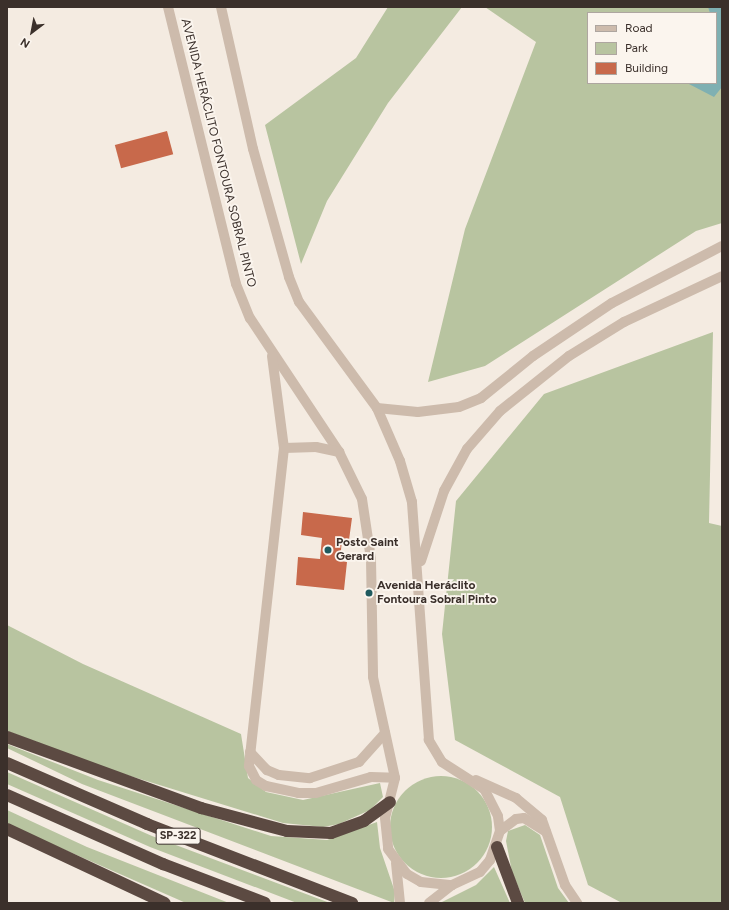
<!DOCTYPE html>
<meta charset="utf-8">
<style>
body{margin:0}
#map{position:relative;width:729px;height:910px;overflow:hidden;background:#f4ebe1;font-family:Figtree,sans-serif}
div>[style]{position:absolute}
.green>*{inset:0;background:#b8c4a0}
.round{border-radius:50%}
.water>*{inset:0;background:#7fb0b2}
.building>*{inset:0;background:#c8694b;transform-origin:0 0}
.minor>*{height:10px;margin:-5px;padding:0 5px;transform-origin:5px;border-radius:5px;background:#cdbbac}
.highway>*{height:12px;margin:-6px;padding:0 6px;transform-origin:6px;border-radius:6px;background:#5c4a42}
.dots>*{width:11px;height:11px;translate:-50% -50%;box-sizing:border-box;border:2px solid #fbf5ee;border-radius:50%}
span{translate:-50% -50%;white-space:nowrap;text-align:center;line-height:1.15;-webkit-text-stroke:3.5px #fbf5ee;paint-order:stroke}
.shield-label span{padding:1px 3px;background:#fbf5ee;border:1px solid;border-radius:3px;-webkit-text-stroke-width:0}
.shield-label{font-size:11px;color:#3b302b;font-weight:700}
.street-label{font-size:12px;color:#3b302b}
.poi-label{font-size:12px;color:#3b302b;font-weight:700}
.left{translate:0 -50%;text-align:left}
.frame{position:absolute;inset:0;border:8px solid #3b302b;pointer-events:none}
.legend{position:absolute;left:587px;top:12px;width:130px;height:72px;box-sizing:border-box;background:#fbf5ee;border:1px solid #aea6a0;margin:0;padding:5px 7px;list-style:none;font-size:12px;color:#3b302b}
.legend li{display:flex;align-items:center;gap:8px;height:20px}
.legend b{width:20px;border:1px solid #aea6a0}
.north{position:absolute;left:12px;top:12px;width:40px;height:40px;-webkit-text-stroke:3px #fbf5ee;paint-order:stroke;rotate:212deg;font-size:11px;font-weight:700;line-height:16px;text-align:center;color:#3b302b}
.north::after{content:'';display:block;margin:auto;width:14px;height:18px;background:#3b302b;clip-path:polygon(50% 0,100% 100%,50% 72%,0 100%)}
</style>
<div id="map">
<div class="green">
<i style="clip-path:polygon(388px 7px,462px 7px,388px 103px,327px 201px,301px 264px,265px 125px,356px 58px)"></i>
<i style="clip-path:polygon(evenodd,485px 7px,722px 7px,722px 223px,696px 231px,485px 366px,428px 382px,465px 229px,536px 42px,485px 7px,588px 13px,716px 13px,716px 83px,588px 83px,588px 13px)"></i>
<i style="clip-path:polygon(713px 332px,709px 523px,722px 526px,722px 903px,622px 903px,588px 885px,560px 797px,455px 740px,442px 634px,456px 501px,544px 394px)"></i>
<i style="clip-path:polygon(7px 625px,83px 664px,241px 734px,248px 778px,266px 792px,303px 800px,380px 783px,383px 797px,370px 810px,339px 824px,323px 827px,283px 823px,114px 771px,7px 731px)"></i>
<i style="clip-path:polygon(7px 744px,98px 780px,271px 836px,327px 840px,377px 822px,380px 848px,395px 892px,394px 903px,82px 784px,7px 748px)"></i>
<i style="clip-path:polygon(7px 772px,152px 836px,330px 903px,297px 903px,150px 847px,7px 784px)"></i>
<i class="round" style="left:390px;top:776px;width:102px;height:102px"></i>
<i style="clip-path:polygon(7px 810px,87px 847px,229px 903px,186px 903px,15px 828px,7px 824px)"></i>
<i style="clip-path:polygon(525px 825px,540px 835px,558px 888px,569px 903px,525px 903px,512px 872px,506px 841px,508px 831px)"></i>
<i style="clip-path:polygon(494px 867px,510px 903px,440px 903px,476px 885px)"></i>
</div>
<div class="water">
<i style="clip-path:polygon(708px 7px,722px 7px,722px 87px,714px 97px,687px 83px,716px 83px,716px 13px,710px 13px)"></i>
</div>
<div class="building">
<i style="left:167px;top:131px;width:24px;height:54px;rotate:75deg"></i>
<i style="clip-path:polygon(303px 512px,352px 518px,349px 540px,342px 539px,340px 561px,347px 562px,344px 590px,296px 585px,298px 557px,320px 559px,322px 538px,301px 535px)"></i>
</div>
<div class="minor">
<i style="left:168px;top:7px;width:285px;rotate:76.2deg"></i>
<i style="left:236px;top:284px;width:37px;rotate:68deg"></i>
<i style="left:250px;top:318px;width:161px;rotate:56.4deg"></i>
<i style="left:339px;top:452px;width:52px;rotate:63.9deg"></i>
<i style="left:362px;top:499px;width:61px;rotate:81.5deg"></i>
<i style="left:371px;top:559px;width:118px;rotate:89deg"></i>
<i style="left:373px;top:677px;width:103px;rotate:77.7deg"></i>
<i style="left:395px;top:778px;width:41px;rotate:104deg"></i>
<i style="left:385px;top:818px;width:31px;rotate:84deg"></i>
<i style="left:388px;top:849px;width:31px;rotate:53deg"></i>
<i style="left:407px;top:874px;width:16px;rotate:30deg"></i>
<i style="left:421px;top:882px;width:31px;rotate:6deg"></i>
<i style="left:452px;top:885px;width:31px;rotate:-25deg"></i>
<i style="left:480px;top:872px;width:16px;rotate:-50deg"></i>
<i style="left:490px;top:860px;width:31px;rotate:-71deg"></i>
<i style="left:500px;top:831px;width:15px;rotate:-98deg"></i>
<i style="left:498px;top:816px;width:30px;rotate:-117deg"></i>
<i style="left:484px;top:789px;width:50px;rotate:-147.3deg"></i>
<i style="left:442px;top:762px;width:26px;rotate:-121deg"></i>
<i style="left:429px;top:740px;width:239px;rotate:-94.1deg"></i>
<i style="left:412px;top:502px;width:43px;rotate:-106.3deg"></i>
<i style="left:400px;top:461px;width:58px;rotate:-113.5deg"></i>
<i style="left:377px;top:408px;width:132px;rotate:-126.3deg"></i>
<i style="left:299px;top:302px;width:27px;rotate:-112deg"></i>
<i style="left:289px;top:277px;width:133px;rotate:-105.7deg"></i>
<i style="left:253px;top:149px;width:146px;rotate:-102.7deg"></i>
<i style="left:272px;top:356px;width:93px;rotate:82.6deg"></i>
<i style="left:284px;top:448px;width:320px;rotate:96.3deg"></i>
<i style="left:249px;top:766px;width:16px;rotate:63deg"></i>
<i style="left:256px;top:780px;width:12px;rotate:31deg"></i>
<i style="left:266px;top:786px;width:33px;rotate:12deg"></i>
<i style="left:298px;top:793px;width:18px"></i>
<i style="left:316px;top:793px;width:57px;rotate:-16.2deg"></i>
<i style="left:371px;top:777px;width:24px;rotate:2deg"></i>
<i style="left:377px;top:408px;width:41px;rotate:5.6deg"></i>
<i style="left:418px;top:412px;width:41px;rotate:-7deg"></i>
<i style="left:459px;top:407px;width:24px;rotate:-22deg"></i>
<i style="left:481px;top:398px;width:67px;rotate:-38.9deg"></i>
<i style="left:533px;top:356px;width:95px;rotate:-33.9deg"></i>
<i style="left:612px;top:303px;width:124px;rotate:-27.4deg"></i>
<i style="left:284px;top:448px;width:32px;rotate:-2deg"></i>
<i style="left:316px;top:447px;width:24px;rotate:12deg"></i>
<i style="left:421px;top:561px;width:74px;rotate:-71.8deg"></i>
<i style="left:444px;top:491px;width:48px;rotate:-61.3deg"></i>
<i style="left:467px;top:449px;width:50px;rotate:-49deg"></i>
<i style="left:500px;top:411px;width:88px;rotate:-38.6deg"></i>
<i style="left:569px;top:356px;width:65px;rotate:-31.7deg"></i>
<i style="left:624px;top:322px;width:108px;rotate:-25.1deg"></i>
<i style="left:250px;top:752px;width:25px;rotate:47deg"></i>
<i style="left:267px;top:770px;width:13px;rotate:23deg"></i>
<i style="left:279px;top:775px;width:31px;rotate:6deg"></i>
<i style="left:310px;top:778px;width:52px;rotate:-18.1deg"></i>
<i style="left:359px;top:762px;width:39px;rotate:-48deg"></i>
<i style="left:476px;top:780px;width:44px;rotate:24.2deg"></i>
<i style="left:516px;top:798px;width:34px;rotate:40deg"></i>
<i style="left:542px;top:820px;width:69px;rotate:70.5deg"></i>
<i style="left:565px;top:885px;width:22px;rotate:56deg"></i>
<i style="left:500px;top:831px;width:20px;rotate:-37deg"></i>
<i style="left:516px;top:819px;width:8px;rotate:-7deg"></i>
<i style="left:524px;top:818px;width:26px;rotate:32deg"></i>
<i style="left:396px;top:863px;width:40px;rotate:84.3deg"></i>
<i style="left:429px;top:903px;width:29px;rotate:-38deg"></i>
</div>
<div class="highway">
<i style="left:7px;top:737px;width:207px;rotate:20.1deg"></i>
<i style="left:201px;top:808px;width:89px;rotate:15deg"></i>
<i style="left:287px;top:831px;width:44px;rotate:2.6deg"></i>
<i style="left:331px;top:833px;width:35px;rotate:-20deg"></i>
<i style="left:364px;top:821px;width:32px;rotate:-36deg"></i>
<i style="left:7px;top:763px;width:153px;rotate:23.5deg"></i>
<i style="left:147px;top:824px;width:220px;rotate:21.1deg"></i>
<i style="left:7px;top:795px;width:171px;rotate:23.9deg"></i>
<i style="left:163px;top:864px;width:109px;rotate:20.9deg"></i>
<i style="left:7px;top:829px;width:174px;rotate:25.1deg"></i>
<i style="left:497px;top:847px;width:60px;rotate:69.4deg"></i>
</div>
<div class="dots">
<i style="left:328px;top:550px;background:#1f5a5e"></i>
<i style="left:369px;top:593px;background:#1f5a5e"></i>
</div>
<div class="shield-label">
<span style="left:178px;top:836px">SP-322</span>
</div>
<div class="street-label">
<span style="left:218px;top:153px;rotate:76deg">AVENIDA HERÁCLITO FONTOURA SOBRAL PINTO</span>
</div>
<div class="poi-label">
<span class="left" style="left:336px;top:550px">Posto Saint<br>Gerard</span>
<span class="left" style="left:377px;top:593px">Avenida Heráclito<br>Fontoura Sobral Pinto</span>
</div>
<div class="frame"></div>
<ul class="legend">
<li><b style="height:5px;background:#cdbbac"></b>Road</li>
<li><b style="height:11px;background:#b8c4a0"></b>Park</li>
<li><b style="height:11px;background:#c8694b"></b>Building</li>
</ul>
<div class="north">N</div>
</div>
